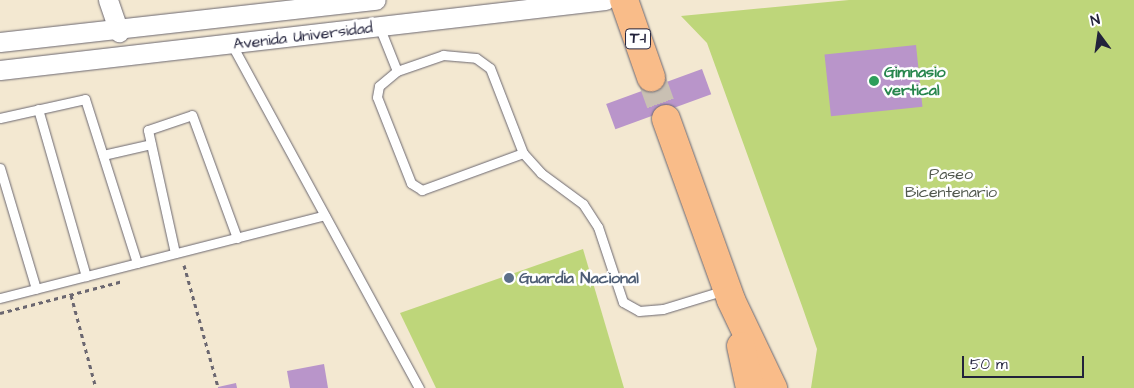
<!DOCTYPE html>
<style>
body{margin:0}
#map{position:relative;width:1134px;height:388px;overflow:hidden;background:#f3e8d1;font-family:"Architects Daughter",sans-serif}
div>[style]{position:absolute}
.green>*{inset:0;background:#bed67a}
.building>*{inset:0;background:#b995ca;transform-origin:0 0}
.motorway-tunnel>*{height:28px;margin-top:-14px;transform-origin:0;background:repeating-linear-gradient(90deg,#c9c0b3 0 28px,transparent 0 42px)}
.path>*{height:3px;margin-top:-1.5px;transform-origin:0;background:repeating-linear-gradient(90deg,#6b6770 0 4px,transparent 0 8px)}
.roads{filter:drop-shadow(0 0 1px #6b6770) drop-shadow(0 0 1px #6b6770)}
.service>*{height:9px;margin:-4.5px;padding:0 4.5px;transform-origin:4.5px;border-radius:4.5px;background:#fff}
.minor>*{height:19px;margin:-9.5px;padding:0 9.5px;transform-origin:9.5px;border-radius:9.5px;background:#fff}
.motorway>*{height:28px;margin:-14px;padding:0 14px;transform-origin:14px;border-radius:14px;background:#f9bc89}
.dots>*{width:14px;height:14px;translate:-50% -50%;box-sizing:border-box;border:2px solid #fff;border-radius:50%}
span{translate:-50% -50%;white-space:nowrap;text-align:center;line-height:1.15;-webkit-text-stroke:5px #fff;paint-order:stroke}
.shield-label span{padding:1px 4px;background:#fff;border:1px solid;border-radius:4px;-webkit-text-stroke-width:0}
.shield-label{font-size:15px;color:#22223b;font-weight:700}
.street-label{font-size:16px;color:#22223b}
.leisure-label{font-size:16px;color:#27864d;font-weight:700}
.left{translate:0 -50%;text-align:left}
.park-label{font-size:16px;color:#51584e}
.service-label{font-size:16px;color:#4e5e75;font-weight:700}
.north{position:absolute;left:1074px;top:10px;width:50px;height:50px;-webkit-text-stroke:4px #fff;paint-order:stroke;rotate:346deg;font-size:14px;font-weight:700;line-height:20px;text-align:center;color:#22223b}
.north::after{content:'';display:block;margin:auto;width:18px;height:22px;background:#22223b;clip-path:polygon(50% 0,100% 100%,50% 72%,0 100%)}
.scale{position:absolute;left:962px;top:356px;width:122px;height:22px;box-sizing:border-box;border:2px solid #22223b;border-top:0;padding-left:6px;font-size:15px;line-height:18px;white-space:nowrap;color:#22223b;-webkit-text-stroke:4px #fff;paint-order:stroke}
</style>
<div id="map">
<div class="green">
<i style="clip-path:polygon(849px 0,1134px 0,1134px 388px,811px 388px,817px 349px,802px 306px,707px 43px,681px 16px)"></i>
<i style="clip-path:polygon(583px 249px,624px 388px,436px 388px,400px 313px)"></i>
</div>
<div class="building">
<i style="left:916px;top:45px;width:62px;height:92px;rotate:84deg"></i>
<i style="left:702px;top:69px;width:27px;height:102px;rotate:70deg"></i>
<i style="clip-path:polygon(324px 364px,328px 388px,290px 388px,287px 371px)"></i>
<i style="clip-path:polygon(236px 383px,237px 388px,218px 388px,218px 387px)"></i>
</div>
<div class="motorway-tunnel">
<i style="left:651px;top:77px;width:45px;rotate:70.3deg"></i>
</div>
<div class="path">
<i style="left:184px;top:265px;width:127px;rotate:74.4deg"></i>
<i style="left:71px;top:295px;width:96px;rotate:75deg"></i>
<i style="left:0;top:313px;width:127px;rotate:-14.6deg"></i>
</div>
<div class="roads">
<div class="service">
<i style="left:379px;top:26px;width:48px;rotate:68.2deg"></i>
<i style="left:232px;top:45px;width:391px;rotate:61.4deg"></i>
<i style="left:38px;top:109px;width:174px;rotate:74deg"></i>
<i style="left:0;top:118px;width:87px;rotate:-12.6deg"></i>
<i style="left:85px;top:99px;width:172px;rotate:72.4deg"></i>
<i style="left:523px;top:153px;width:108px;rotate:159.9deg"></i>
<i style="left:422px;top:190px;width:13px;rotate:-148deg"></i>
<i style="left:411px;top:183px;width:92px;rotate:-111.6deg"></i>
<i style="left:377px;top:97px;width:11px;rotate:-80deg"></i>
<i style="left:379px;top:86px;width:23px;rotate:-40deg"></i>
<i style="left:397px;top:71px;width:49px;rotate:-19.2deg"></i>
<i style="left:443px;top:55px;width:33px;rotate:5deg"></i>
<i style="left:476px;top:58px;width:17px;rotate:36deg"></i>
<i style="left:490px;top:68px;width:91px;rotate:68.8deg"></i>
<i style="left:523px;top:153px;width:27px;rotate:48deg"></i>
<i style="left:541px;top:173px;width:52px;rotate:36.4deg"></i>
<i style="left:583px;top:204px;width:27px;rotate:57deg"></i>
<i style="left:598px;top:227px;width:79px;rotate:71.6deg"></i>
<i style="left:623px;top:302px;width:18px;rotate:29deg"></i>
<i style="left:639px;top:311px;width:24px;rotate:-5deg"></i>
<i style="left:663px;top:309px;width:65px;rotate:-17deg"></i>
<i style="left:103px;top:155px;width:49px;rotate:-12.9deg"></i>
<i style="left:0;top:168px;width:126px;rotate:73.4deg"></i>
<i style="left:175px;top:253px;width:126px;rotate:-102.4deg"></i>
<i style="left:148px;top:130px;width:46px;rotate:-18.8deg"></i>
<i style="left:192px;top:115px;width:131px;rotate:69.9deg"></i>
<i style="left:0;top:298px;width:335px;rotate:-14.3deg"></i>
</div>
<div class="minor">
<i style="left:108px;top:0;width:34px;rotate:71deg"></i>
<i style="left:0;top:42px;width:378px;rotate:-6.4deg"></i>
<i style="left:0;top:70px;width:609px;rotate:-6.6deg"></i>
</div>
<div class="motorway">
<i style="left:624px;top:0;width:82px;rotate:70.7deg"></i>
<i style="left:666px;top:119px;width:192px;rotate:70.2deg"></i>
<i style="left:731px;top:300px;width:98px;rotate:64.5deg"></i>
<i style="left:741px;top:346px;width:43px;rotate:77.9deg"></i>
</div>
</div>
<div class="dots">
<i style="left:874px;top:81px;background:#2e9e5b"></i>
<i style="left:509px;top:278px;background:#5c6f8a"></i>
</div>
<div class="shield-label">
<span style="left:638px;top:39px">T-1</span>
</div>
<div class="street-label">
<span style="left:303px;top:36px;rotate:-7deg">Avenida Universidad</span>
</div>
<div class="leisure-label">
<span class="left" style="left:884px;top:81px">Gimnasio<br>vertical</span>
</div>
<div class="park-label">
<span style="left:951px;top:183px">Paseo<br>Bicentenario</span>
</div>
<div class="service-label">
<span class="left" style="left:519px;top:278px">Guardia Nacional</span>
</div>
<div class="north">N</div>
<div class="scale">50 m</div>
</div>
